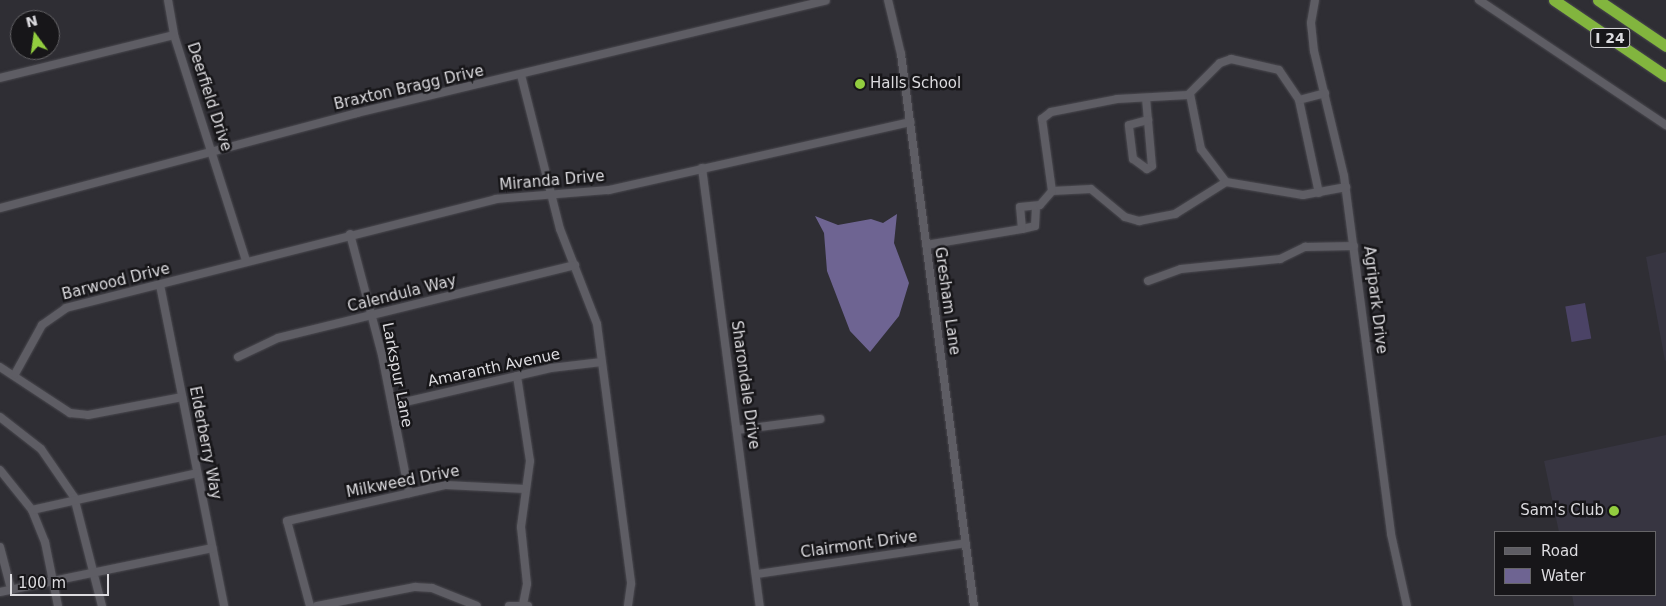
<!DOCTYPE html>
<style>
body{margin:0}
#map{position:relative;width:1666px;height:606px;overflow:hidden;background:#2f2e34;font-family:"DejaVu Sans",sans-serif}
div>[style]{position:absolute}
.built>*{inset:0;background:#373541}
.green>*{inset:0;background:#4b4366;transform-origin:0 0}
.water>*{inset:0;background:#6e6492}
.roads{filter:drop-shadow(0 0 1px #4a494f) drop-shadow(0 0 1px #4a494f)}
.minor>*{height:8px;margin:-4px;padding:0 4px;transform-origin:4px;border-radius:4px;background:#5e5d64}
.highway>*{height:11px;margin:-5.5px;padding:0 5.5px;transform-origin:5.5px;border-radius:5.5px;background:#82b53e}
.dots>*{width:14px;height:14px;translate:-50% -50%;box-sizing:border-box;border:2px solid #171619;border-radius:50%}
span{translate:-50% -50%;white-space:nowrap;text-align:center;line-height:1.15;-webkit-text-stroke:5px #171619;paint-order:stroke}
.shield-label span{padding:1px 4px;background:#171619;border:1px solid;border-radius:4px;-webkit-text-stroke-width:0}
.shield-label{font-size:14px;color:#dcdbdf;font-weight:700}
.poi-label{font-size:15px;color:#dcdbdf}
.left{translate:0 -50%;text-align:left}
.right{translate:-100% -50%;text-align:right}
.street-label{font-size:15px;color:#dcdbdf}
.legend{position:absolute;left:1494px;top:531px;width:162px;height:65px;box-sizing:border-box;background:#171619;border:1px solid #666568;margin:0;padding:6px 9px;list-style:none;font-size:15px;color:#dcdbdf}
.legend li{display:flex;align-items:center;gap:10px;height:25px}
.legend b{width:25px;border:1px solid #666568}
.north{position:absolute;left:10px;top:10px;width:50px;height:50px;box-sizing:border-box;background:#171619;border:1px solid #666568;border-radius:50%;rotate:346deg;font-size:14px;font-weight:700;line-height:20px;text-align:center;color:#dcdbdf}
.north::after{content:'';display:block;margin:auto;width:18px;height:22px;background:#92cd3f;clip-path:polygon(50% 0,100% 100%,50% 72%,0 100%)}
.scale{position:absolute;left:10px;top:574px;width:99px;height:22px;box-sizing:border-box;border:2px solid #dcdbdf;border-top:0;padding-left:6px;font-size:15px;line-height:18px;white-space:nowrap;color:#dcdbdf;-webkit-text-stroke:4px #171619;paint-order:stroke}
</style>
<div id="map">
<div class="built">
<i style="clip-path:polygon(1666px 252px,1666px 360px,1665px 361px,1646px 257px)"></i>
<i style="clip-path:polygon(1666px 435px,1666px 606px,1574px 606px,1572px 595px,1655px 595px,1655px 532px,1559px 532px,1544px 461px)"></i>
</div>
<div class="green">
<i style="left:1585px;top:303px;width:36px;height:20px;rotate:80deg"></i>
</div>
<div class="water">
<i style="clip-path:polygon(897px 214px,894px 243px,909px 283px,899px 316px,870px 352px,850px 331px,827px 271px,824px 233px,815px 216px,838px 225px,871px 219px,883px 223px)"></i>
</div>
<div class="roads">
<div class="minor">
<i style="left:168px;top:0;width:36px;rotate:80deg"></i>
<i style="left:174px;top:35px;width:236px;rotate:72.3deg"></i>
<i style="left:888px;top:0;width:56px;rotate:76.5deg"></i>
<i style="left:901px;top:54px;width:557px;rotate:82.47deg"></i>
<i style="left:1315px;top:0;width:23px;rotate:100deg"></i>
<i style="left:1311px;top:23px;width:28px;rotate:84deg"></i>
<i style="left:1314px;top:51px;width:129px;rotate:76.5deg"></i>
<i style="left:1344px;top:176px;width:361px;rotate:82.5deg"></i>
<i style="left:1391px;top:534px;width:74px;rotate:77.5deg"></i>
<i style="left:1479px;top:0;width:225px;rotate:33.8deg"></i>
<i style="left:521px;top:75px;width:159px;rotate:75.8deg"></i>
<i style="left:560px;top:229px;width:102px;rotate:68.7deg"></i>
<i style="left:597px;top:324px;width:262px;rotate:82.5deg"></i>
<i style="left:631px;top:584px;width:22px;rotate:98deg"></i>
<i style="left:0;top:78px;width:179px;rotate:-13.9deg"></i>
<i style="left:1190px;top:94px;width:56px;rotate:78.7deg"></i>
<i style="left:1201px;top:149px;width:41px;rotate:52.9deg"></i>
<i style="left:1146px;top:98px;width:68px;rotate:85deg"></i>
<i style="left:1152px;top:166px;width:6px;rotate:149deg"></i>
<i style="left:1147px;top:169px;width:17px;rotate:-144deg"></i>
<i style="left:1133px;top:159px;width:34px;rotate:-97deg"></i>
<i style="left:1129px;top:125px;width:20px;rotate:-15deg"></i>
<i style="left:1299px;top:100px;width:95px;rotate:77.9deg"></i>
<i style="left:702px;top:168px;width:442px;rotate:82.5deg"></i>
<i style="left:1052px;top:191px;width:39px;rotate:-3deg"></i>
<i style="left:1091px;top:189px;width:44px;rotate:39.5deg"></i>
<i style="left:1125px;top:217px;width:15px;rotate:16deg"></i>
<i style="left:1139px;top:221px;width:37px;rotate:-11deg"></i>
<i style="left:1175px;top:214px;width:60px;rotate:-32.1deg"></i>
<i style="left:1226px;top:182px;width:78px;rotate:9.6deg"></i>
<i style="left:1303px;top:195px;width:44px;rotate:-10.5deg"></i>
<i style="left:0;top:208px;width:369px;rotate:-14.9deg"></i>
<i style="left:357px;top:113px;width:482px;rotate:-13.5deg"></i>
<i style="left:1022px;top:229px;width:13px;rotate:-13deg"></i>
<i style="left:1035px;top:226px;width:20px;rotate:-87deg"></i>
<i style="left:350px;top:234px;width:125px;rotate:75.2deg"></i>
<i style="left:382px;top:355px;width:141px;rotate:78.9deg"></i>
<i style="left:926px;top:245px;width:97px;rotate:-9.5deg"></i>
<i style="left:1022px;top:229px;width:22px;rotate:-95deg"></i>
<i style="left:1020px;top:207px;width:20px;rotate:-6deg"></i>
<i style="left:1040px;top:205px;width:18px;rotate:-49deg"></i>
<i style="left:1052px;top:191px;width:73px;rotate:-97.9deg"></i>
<i style="left:1042px;top:119px;width:11px;rotate:-38deg"></i>
<i style="left:1051px;top:112px;width:67px;rotate:-11.1deg"></i>
<i style="left:1117px;top:99px;width:71px;rotate:-3.2deg"></i>
<i style="left:1188px;top:95px;width:45px;rotate:-45deg"></i>
<i style="left:1220px;top:63px;width:12px;rotate:-20deg"></i>
<i style="left:1231px;top:59px;width:49px;rotate:12.9deg"></i>
<i style="left:1279px;top:70px;width:36px;rotate:56deg"></i>
<i style="left:1299px;top:100px;width:27px;rotate:-15deg"></i>
<i style="left:1148px;top:281px;width:35px;rotate:-20deg"></i>
<i style="left:1181px;top:269px;width:100px;rotate:-5.8deg"></i>
<i style="left:1280px;top:259px;width:28px;rotate:-26deg"></i>
<i style="left:1305px;top:247px;width:49px;rotate:-1.2deg"></i>
<i style="left:160px;top:285px;width:327px;rotate:78.7deg"></i>
<i style="left:238px;top:357px;width:44px;rotate:-25.4deg"></i>
<i style="left:278px;top:338px;width:306px;rotate:-13.8deg"></i>
<i style="left:0;top:367px;width:84px;rotate:33.3deg"></i>
<i style="left:70px;top:413px;width:18px;rotate:6deg"></i>
<i style="left:88px;top:415px;width:96px;rotate:-10.8deg"></i>
<i style="left:15px;top:374px;width:56px;rotate:-61.1deg"></i>
<i style="left:42px;top:325px;width:29px;rotate:-35deg"></i>
<i style="left:66px;top:308px;width:444px;rotate:-14.2deg"></i>
<i style="left:496px;top:199px;width:113px;rotate:-4.6deg"></i>
<i style="left:609px;top:190px;width:309px;rotate:-12.7deg"></i>
<i style="left:517px;top:376px;width:86px;rotate:81.3deg"></i>
<i style="left:530px;top:461px;width:67px;rotate:97.8deg"></i>
<i style="left:521px;top:527px;width:57px;rotate:84deg"></i>
<i style="left:527px;top:584px;width:20px;rotate:101deg"></i>
<i style="left:392px;top:405px;width:163px;rotate:-13.1deg"></i>
<i style="left:551px;top:368px;width:51px;rotate:-6.7deg"></i>
<i style="left:0;top:417px;width:52px;rotate:38deg"></i>
<i style="left:41px;top:449px;width:58px;rotate:55.5deg"></i>
<i style="left:74px;top:497px;width:113px;rotate:75.6deg"></i>
<i style="left:737px;top:430px;width:84px;rotate:-7.5deg"></i>
<i style="left:0;top:470px;width:51px;rotate:51.3deg"></i>
<i style="left:32px;top:510px;width:35px;rotate:68deg"></i>
<i style="left:45px;top:542px;width:65px;rotate:78.5deg"></i>
<i style="left:32px;top:510px;width:169px;rotate:-12.6deg"></i>
<i style="left:0;top:547px;width:43px;rotate:75.3deg"></i>
<i style="left:757px;top:574px;width:211px;rotate:-8.4deg"></i>
<i style="left:0;top:592px;width:217px;rotate:-11.7deg"></i>
<i style="left:310px;top:606px;width:88px;rotate:-105.1deg"></i>
<i style="left:287px;top:521px;width:163px;rotate:-12.8deg"></i>
<i style="left:446px;top:485px;width:79px;rotate:2.9deg"></i>
<i style="left:317px;top:606px;width:100px;rotate:-11deg"></i>
<i style="left:415px;top:587px;width:17px;rotate:3deg"></i>
<i style="left:432px;top:588px;width:48px;rotate:21.8deg"></i>
<i style="left:509px;top:606px;width:19px"></i>
</div>
<div class="highway">
<i style="left:1554px;top:0;width:135px;rotate:34.2deg"></i>
<i style="left:1598px;top:0;width:82px;rotate:34.1deg"></i>
</div>
</div>
<div class="dots">
<i style="left:860px;top:84px;background:#92cd3f"></i>
<i style="left:1614px;top:511px;background:#92cd3f"></i>
</div>
<div class="shield-label">
<span style="left:1610px;top:38px">I 24</span>
</div>
<div class="poi-label">
<span class="left" style="left:870px;top:84px">Halls School</span>
<span class="right" style="left:1604px;top:511px">Sam's Club</span>
</div>
<div class="street-label">
<span style="left:409px;top:88px;rotate:-13deg">Braxton Bragg Drive</span>
<span style="left:209px;top:97px;rotate:72deg">Deerfield Drive</span>
<span style="left:552px;top:181px;rotate:-5deg">Miranda Drive</span>
<span style="left:116px;top:282px;rotate:-14deg">Barwood Drive</span>
<span style="left:402px;top:294px;rotate:-14deg">Calendula Way</span>
<span style="left:1375px;top:300px;rotate:83deg">Agripark Drive</span>
<span style="left:947px;top:301px;rotate:82deg">Gresham Lane</span>
<span style="left:494px;top:368px;rotate:-12deg">Amaranth Avenue</span>
<span style="left:397px;top:375px;rotate:79deg">Larkspur Lane</span>
<span style="left:745px;top:385px;rotate:82deg">Sharondale Drive</span>
<span style="left:205px;top:443px;rotate:79deg">Elderberry Way</span>
<span style="left:403px;top:482px;rotate:-11deg">Milkweed Drive</span>
<span style="left:859px;top:545px;rotate:-8deg">Clairmont Drive</span>
</div>
<ul class="legend">
<li><b style="height:6px;background:#5e5d64"></b>Road</li>
<li><b style="height:14px;background:#6e6492"></b>Water</li>
</ul>
<div class="north">N</div>
<div class="scale">100 m</div>
</div>
